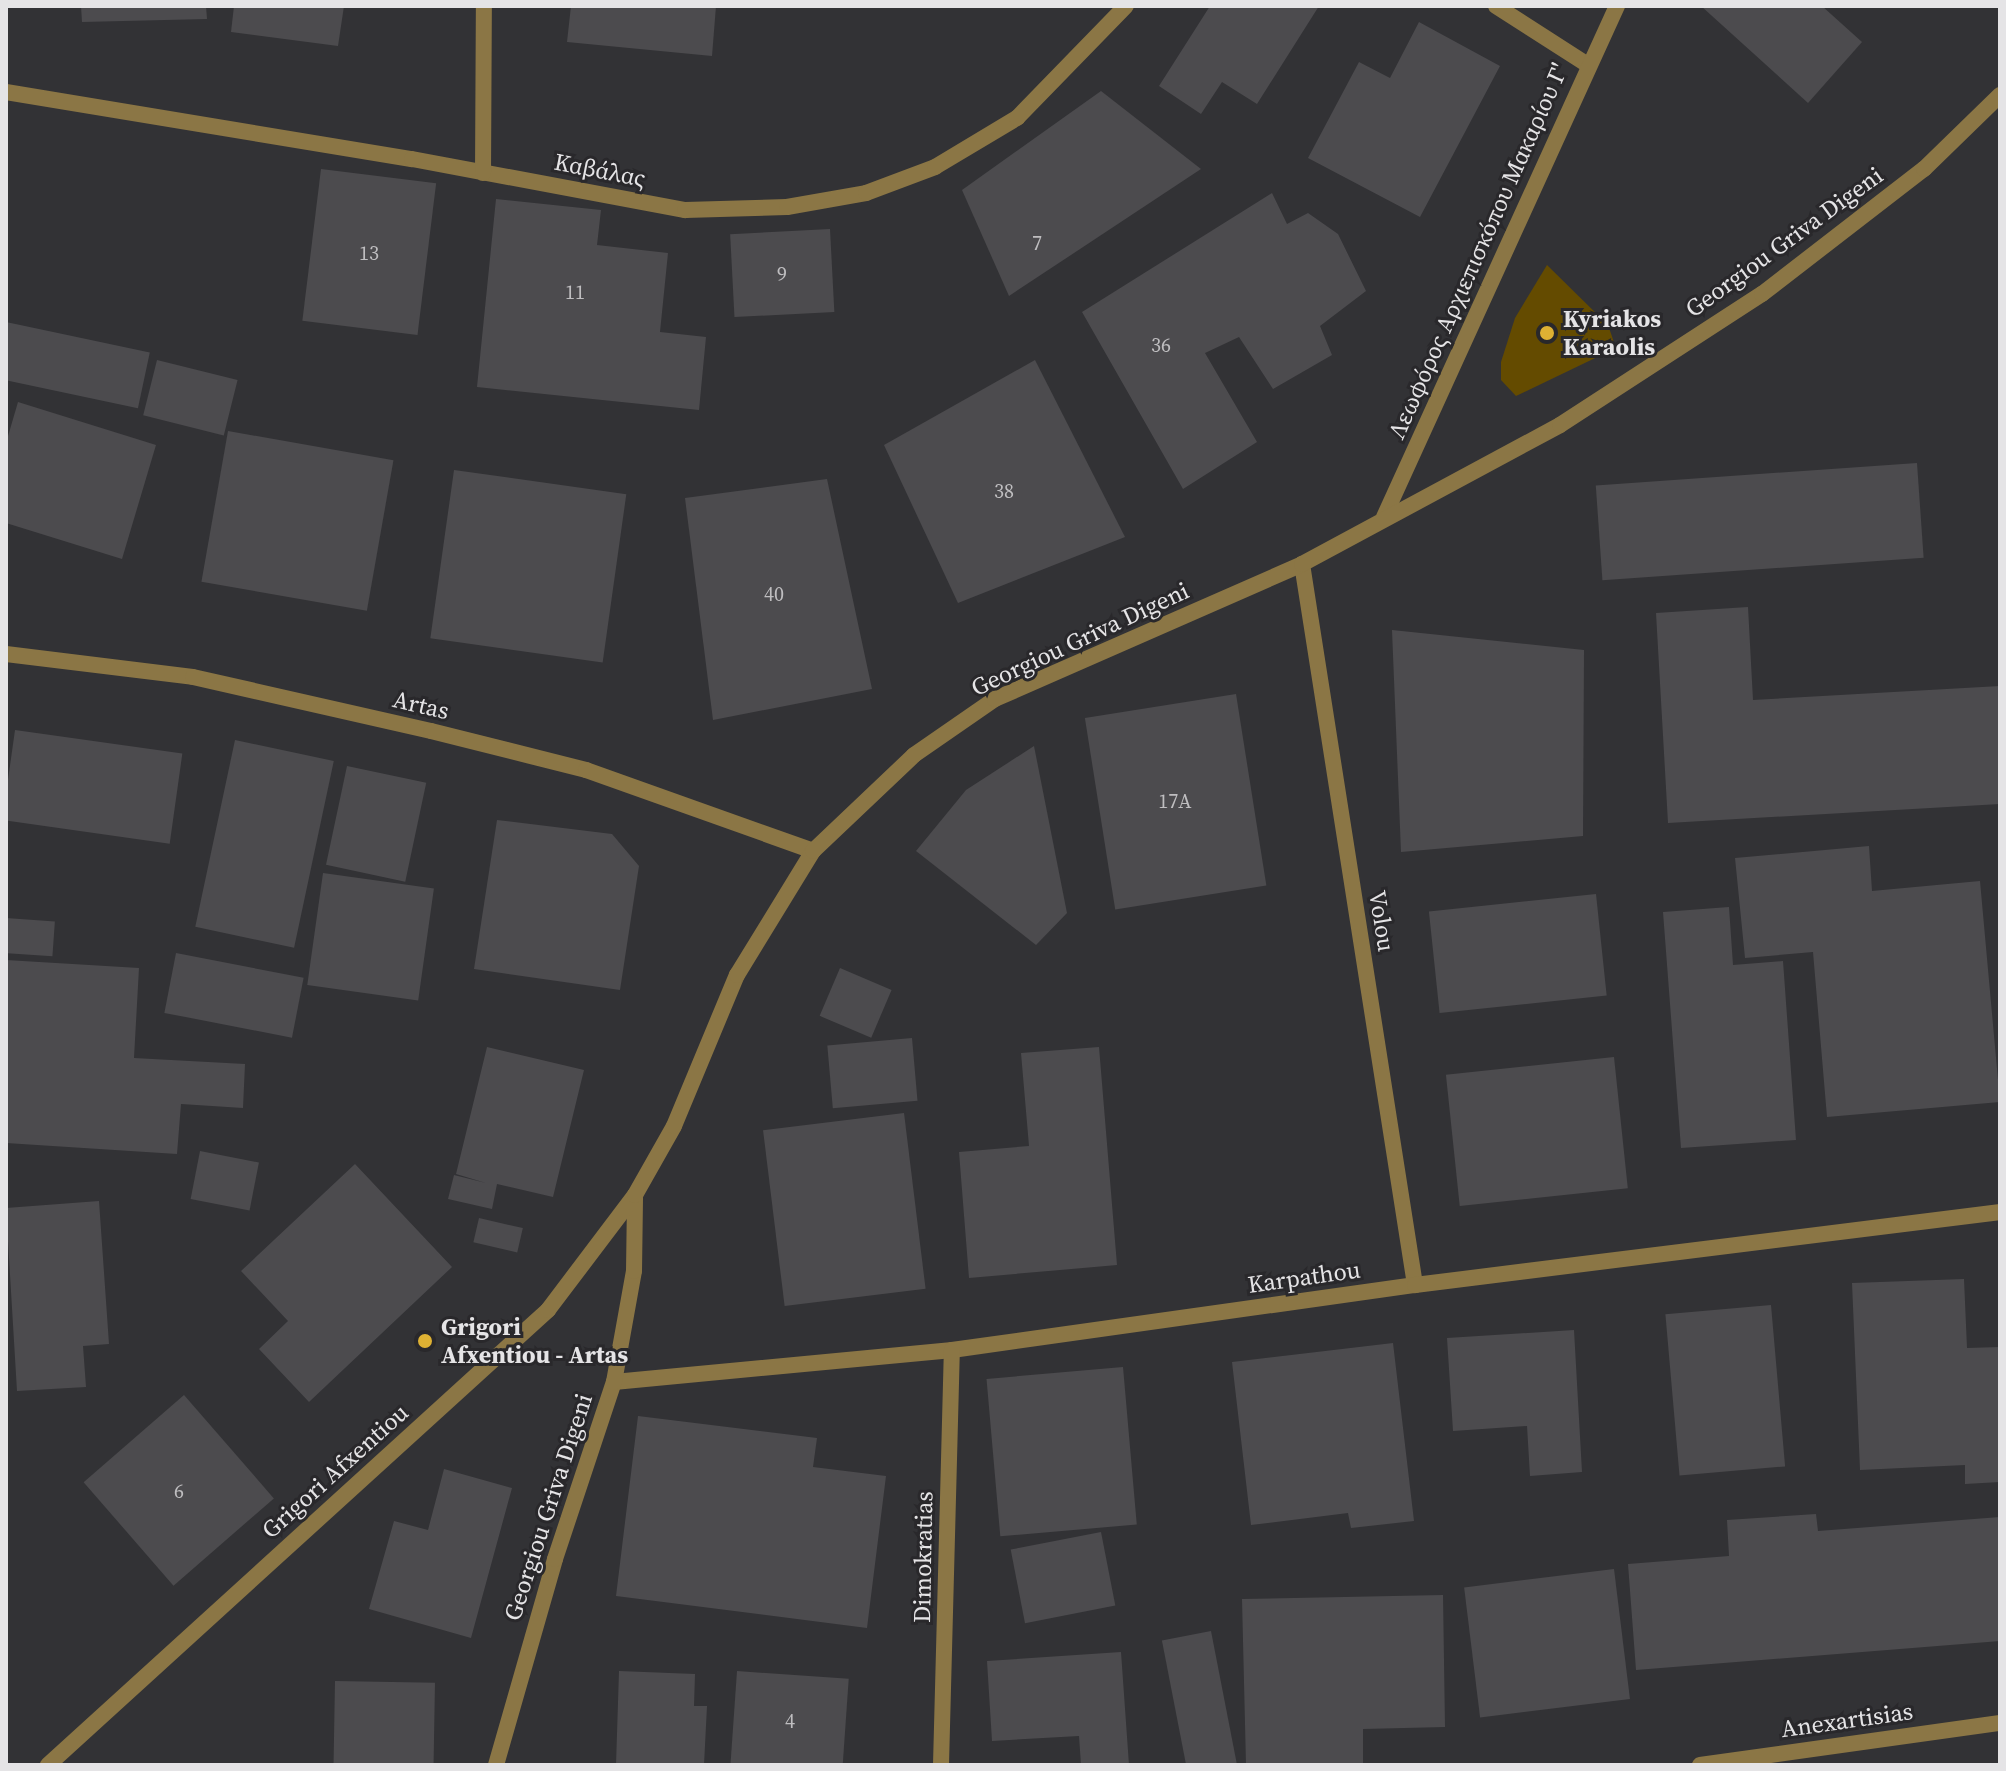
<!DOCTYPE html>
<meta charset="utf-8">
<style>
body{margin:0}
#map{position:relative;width:2006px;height:1771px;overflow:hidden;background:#323235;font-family:"Source Serif 4",serif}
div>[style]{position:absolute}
.green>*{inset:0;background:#644b00}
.building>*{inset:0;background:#4c4b4e;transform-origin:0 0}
.minor>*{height:16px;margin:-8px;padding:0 8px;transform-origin:8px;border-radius:8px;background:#8b7645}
.tertiary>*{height:16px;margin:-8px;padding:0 8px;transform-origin:8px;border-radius:8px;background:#8b7645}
.dots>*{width:22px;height:22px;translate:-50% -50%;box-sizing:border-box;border:4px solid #29282b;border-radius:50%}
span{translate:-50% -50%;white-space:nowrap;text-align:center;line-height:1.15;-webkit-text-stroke:6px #29282b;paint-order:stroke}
.number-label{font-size:20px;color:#bfbec0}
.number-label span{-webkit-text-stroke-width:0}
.street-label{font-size:24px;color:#e5e4e6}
.poi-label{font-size:24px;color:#e5e4e6;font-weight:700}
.left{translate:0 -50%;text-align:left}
.frame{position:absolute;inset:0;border:8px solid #e5e4e6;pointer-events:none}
</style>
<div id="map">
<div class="green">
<i style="clip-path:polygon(1547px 265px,1608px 325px,1616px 348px,1516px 396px,1501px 380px,1501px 362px,1515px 318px)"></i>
</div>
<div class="building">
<i style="clip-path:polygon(81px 6px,206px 6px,207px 19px,82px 22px)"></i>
<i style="clip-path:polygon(234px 6px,344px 6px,338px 46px,231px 32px)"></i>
<i style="clip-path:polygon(571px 6px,716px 6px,712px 56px,567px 42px)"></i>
<i style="clip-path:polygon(1210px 6px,1319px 6px,1257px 104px,1222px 82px,1201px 114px,1159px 86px)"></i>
<i style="clip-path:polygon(1701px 6px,1822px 6px,1862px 42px,1808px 103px)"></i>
<i style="clip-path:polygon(1419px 22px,1500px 66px,1420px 217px,1308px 158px,1359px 62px,1390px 78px)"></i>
<i style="clip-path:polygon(1101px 91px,1201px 169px,1009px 296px,962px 190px)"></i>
<i style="left:321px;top:169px;width:116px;height:153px;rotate:7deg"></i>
<i style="clip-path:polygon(1272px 193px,1287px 224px,1308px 213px,1338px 234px,1366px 291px,1320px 326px,1332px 355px,1273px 389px,1239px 337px,1205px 353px,1257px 442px,1183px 489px,1082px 312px)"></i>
<i style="clip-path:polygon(496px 199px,601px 210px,597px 245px,668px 253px,660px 332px,706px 337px,699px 410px,477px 387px)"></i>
<i style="left:830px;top:229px;width:83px;height:100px;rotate:87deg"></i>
<i style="left:6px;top:322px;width:147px;height:57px;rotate:12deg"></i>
<i style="left:157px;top:360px;width:83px;height:57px;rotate:14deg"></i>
<i style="clip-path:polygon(1035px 360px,1125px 537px,958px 603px,884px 445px)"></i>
<i style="clip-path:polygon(18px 402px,156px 445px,122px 559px,6px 523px,6px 443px)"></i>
<i style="left:228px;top:431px;width:168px;height:153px;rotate:10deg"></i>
<i style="left:1917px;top:463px;width:95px;height:322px;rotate:86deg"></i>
<i style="left:454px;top:470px;width:174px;height:170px;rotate:8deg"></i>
<i style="clip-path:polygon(827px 479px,872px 689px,713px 720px,685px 498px)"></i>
<i style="clip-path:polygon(1748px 607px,1753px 700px,2000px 686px,2000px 804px,1668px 823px,1656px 613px)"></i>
<i style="clip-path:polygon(1392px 630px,1584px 650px,1583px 836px,1401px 852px)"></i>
<i style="left:1236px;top:694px;width:194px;height:153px;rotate:81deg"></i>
<i style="left:15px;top:730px;width:169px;height:91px;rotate:8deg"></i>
<i style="left:235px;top:740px;width:101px;height:191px;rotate:12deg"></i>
<i style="clip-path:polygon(1034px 746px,1067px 913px,1036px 945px,916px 851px,966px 790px)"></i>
<i style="left:347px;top:766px;width:81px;height:101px;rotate:12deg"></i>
<i style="clip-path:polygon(497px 820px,612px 834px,639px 866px,620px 990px,474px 969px)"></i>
<i style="clip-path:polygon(1869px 846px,1872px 891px,1980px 881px,2000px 1102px,1827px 1117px,1813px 952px,1745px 958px,1735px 858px)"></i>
<i style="left:323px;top:873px;width:112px;height:113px;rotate:8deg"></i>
<i style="left:1596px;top:894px;width:102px;height:168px;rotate:84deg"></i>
<i style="clip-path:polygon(1729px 907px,1733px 965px,1783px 961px,1796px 1140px,1681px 1148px,1663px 912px)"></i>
<i style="left:6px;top:918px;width:49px;height:35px;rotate:4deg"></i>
<i style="left:176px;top:953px;width:130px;height:61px;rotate:11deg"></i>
<i style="clip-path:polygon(6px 960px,139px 968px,134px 1058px,245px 1064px,243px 1108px,181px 1104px,177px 1154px,6px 1143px)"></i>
<i style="left:840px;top:968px;width:56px;height:52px;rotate:23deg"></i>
<i style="left:912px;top:1038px;width:63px;height:85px;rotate:85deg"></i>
<i style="clip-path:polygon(487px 1047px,584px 1070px,553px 1197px,497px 1184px,492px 1209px,448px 1199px,454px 1175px,486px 1183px,456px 1174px)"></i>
<i style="clip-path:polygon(1099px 1047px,1117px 1265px,969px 1278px,959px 1152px,1029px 1146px,1021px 1053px)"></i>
<i style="left:1614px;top:1057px;width:132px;height:169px;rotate:84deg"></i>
<i style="left:904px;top:1113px;width:177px;height:142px;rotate:83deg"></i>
<i style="left:200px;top:1151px;width:60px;height:49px;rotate:11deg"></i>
<i style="clip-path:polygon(355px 1164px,452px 1267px,309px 1402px,259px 1349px,288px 1321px,241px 1271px)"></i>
<i style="clip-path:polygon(99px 1201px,109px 1344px,83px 1346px,86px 1387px,17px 1391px,6px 1208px)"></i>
<i style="left:479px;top:1218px;width:45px;height:25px;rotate:13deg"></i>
<i style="clip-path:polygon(1964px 1279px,1967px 1348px,2000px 1347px,2000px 1482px,1965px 1484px,1965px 1465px,1860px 1470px,1852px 1283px)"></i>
<i style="left:1771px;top:1305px;width:162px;height:106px;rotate:85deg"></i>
<i style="clip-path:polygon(1574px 1330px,1582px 1472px,1530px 1476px,1527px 1426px,1453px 1431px,1447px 1338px)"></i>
<i style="clip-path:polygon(1393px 1343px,1414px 1521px,1351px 1528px,1348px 1513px,1251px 1525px,1232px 1362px)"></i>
<i style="left:1123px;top:1367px;width:158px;height:137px;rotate:85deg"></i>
<i style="left:184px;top:1395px;width:137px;height:133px;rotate:49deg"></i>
<i style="clip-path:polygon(638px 1416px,817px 1438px,813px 1467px,886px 1476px,867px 1628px,616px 1596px)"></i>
<i style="clip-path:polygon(444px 1469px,512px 1488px,471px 1638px,369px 1609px,394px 1521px,428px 1530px)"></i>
<i style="clip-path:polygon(1816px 1514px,1818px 1531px,2000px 1517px,2000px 1641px,1636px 1670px,1628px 1564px,1729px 1556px,1727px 1520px)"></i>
<i style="left:1101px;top:1532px;width:75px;height:92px;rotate:79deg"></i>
<i style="left:1614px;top:1569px;width:131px;height:151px;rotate:83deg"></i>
<i style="clip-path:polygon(1443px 1595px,1445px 1727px,1363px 1729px,1363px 1763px,1246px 1765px,1242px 1599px)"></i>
<i style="left:1211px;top:1631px;width:136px;height:50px;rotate:79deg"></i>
<i style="clip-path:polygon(1121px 1652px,1129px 1765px,1081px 1765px,1079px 1736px,992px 1741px,987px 1661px)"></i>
<i style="clip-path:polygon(619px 1671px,695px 1674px,694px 1706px,707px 1706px,704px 1765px,616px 1765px)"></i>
<i style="left:737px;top:1671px;width:112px;height:94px;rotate:4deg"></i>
<i style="left:335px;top:1681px;width:100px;height:84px;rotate:1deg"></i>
</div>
<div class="minor">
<i style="left:1496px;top:6px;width:109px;rotate:32.7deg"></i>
<i style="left:6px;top:92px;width:411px;rotate:9.4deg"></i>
<i style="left:412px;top:159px;width:278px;rotate:10.6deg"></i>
<i style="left:685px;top:210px;width:102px;rotate:-1.7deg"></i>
<i style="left:787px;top:207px;width:80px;rotate:-10deg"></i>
<i style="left:866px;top:193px;width:74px;rotate:-20.6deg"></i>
<i style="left:935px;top:167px;width:96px;rotate:-30.9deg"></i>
<i style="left:1017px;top:118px;width:156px;rotate:-45.8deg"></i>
<i style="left:483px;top:173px;width:167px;rotate:-89.7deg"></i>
<i style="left:1384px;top:517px;width:562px;rotate:-65.49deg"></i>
<i style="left:1302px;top:564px;width:730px;rotate:81.09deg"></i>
<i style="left:6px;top:654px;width:188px;rotate:7deg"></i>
<i style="left:193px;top:677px;width:244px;rotate:12.8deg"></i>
<i style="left:431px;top:731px;width:160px;rotate:14.1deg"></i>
<i style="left:586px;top:770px;width:241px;rotate:19.6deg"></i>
<i style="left:614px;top:1382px;width:340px;rotate:-5.4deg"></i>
<i style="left:952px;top:1350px;width:468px;rotate:-8deg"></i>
<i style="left:1415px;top:1285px;width:590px;rotate:-7.11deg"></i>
<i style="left:496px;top:1765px;width:214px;rotate:-74deg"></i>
<i style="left:555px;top:1559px;width:187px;rotate:-71.6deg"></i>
<i style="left:614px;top:1382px;width:113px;rotate:-79.8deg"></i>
<i style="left:634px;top:1271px;width:76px;rotate:-89.2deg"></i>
<i style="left:941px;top:1765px;width:415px;rotate:-88.5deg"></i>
<i style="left:1700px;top:1765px;width:303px;rotate:-8deg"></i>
</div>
<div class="tertiary">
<i style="left:48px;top:1765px;width:676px;rotate:-42.3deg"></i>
<i style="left:548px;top:1310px;width:144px;rotate:-52.9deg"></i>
<i style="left:635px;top:1195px;width:79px;rotate:-60.5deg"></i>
<i style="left:674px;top:1126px;width:164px;rotate:-67.4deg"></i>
<i style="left:737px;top:975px;width:145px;rotate:-58.5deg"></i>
<i style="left:813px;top:851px;width:139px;rotate:-43.5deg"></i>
<i style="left:914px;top:755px;width:98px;rotate:-34.7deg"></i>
<i style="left:995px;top:699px;width:335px;rotate:-23.7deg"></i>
<i style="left:1302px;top:564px;width:293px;rotate:-28.3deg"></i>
<i style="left:1560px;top:425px;width:241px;rotate:-33deg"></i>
<i style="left:1762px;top:294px;width:205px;rotate:-37.7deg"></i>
<i style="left:1924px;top:169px;width:106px;rotate:-44.2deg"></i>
</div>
<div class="dots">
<i style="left:1547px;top:333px;background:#deb133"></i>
<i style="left:425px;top:1341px;background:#deb133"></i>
</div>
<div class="number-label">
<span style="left:1037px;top:243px">7</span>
<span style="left:369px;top:253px">13</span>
<span style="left:782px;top:274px">9</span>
<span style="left:575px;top:292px">11</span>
<span style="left:1161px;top:345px">36</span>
<span style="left:1004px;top:491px">38</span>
<span style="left:774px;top:594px">40</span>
<span style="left:1175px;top:801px">17A</span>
<span style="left:179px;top:1491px">6</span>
<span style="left:790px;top:1721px">4</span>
</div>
<div class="street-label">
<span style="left:600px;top:170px;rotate:11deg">Καβάλας</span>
<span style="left:1784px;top:242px;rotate:-36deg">Georgiou Griva Digeni</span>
<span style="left:1478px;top:251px;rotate:-66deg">Λεωφόρος Αρχιεπισκόπου Μακαρίου Γ'</span>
<span style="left:1080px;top:639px;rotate:-25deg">Georgiou Griva Digeni</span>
<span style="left:421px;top:705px;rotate:13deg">Artas</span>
<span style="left:1382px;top:921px;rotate:81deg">Volou</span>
<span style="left:1304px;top:1277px;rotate:-8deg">Karpathou</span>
<span style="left:335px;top:1471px;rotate:-42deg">Grigori Afxentiou</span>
<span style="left:548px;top:1507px;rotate:-72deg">Georgiou Griva Digeni</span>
<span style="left:923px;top:1557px;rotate:-89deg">Dimokratias</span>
<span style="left:1847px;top:1720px;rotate:-8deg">Anexartisias</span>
</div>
<div class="poi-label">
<span class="left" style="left:1563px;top:333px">Kyriakos<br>Karaolis</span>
<span class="left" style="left:441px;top:1341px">Grigori<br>Afxentiou - Artas</span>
</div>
<div class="frame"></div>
</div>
